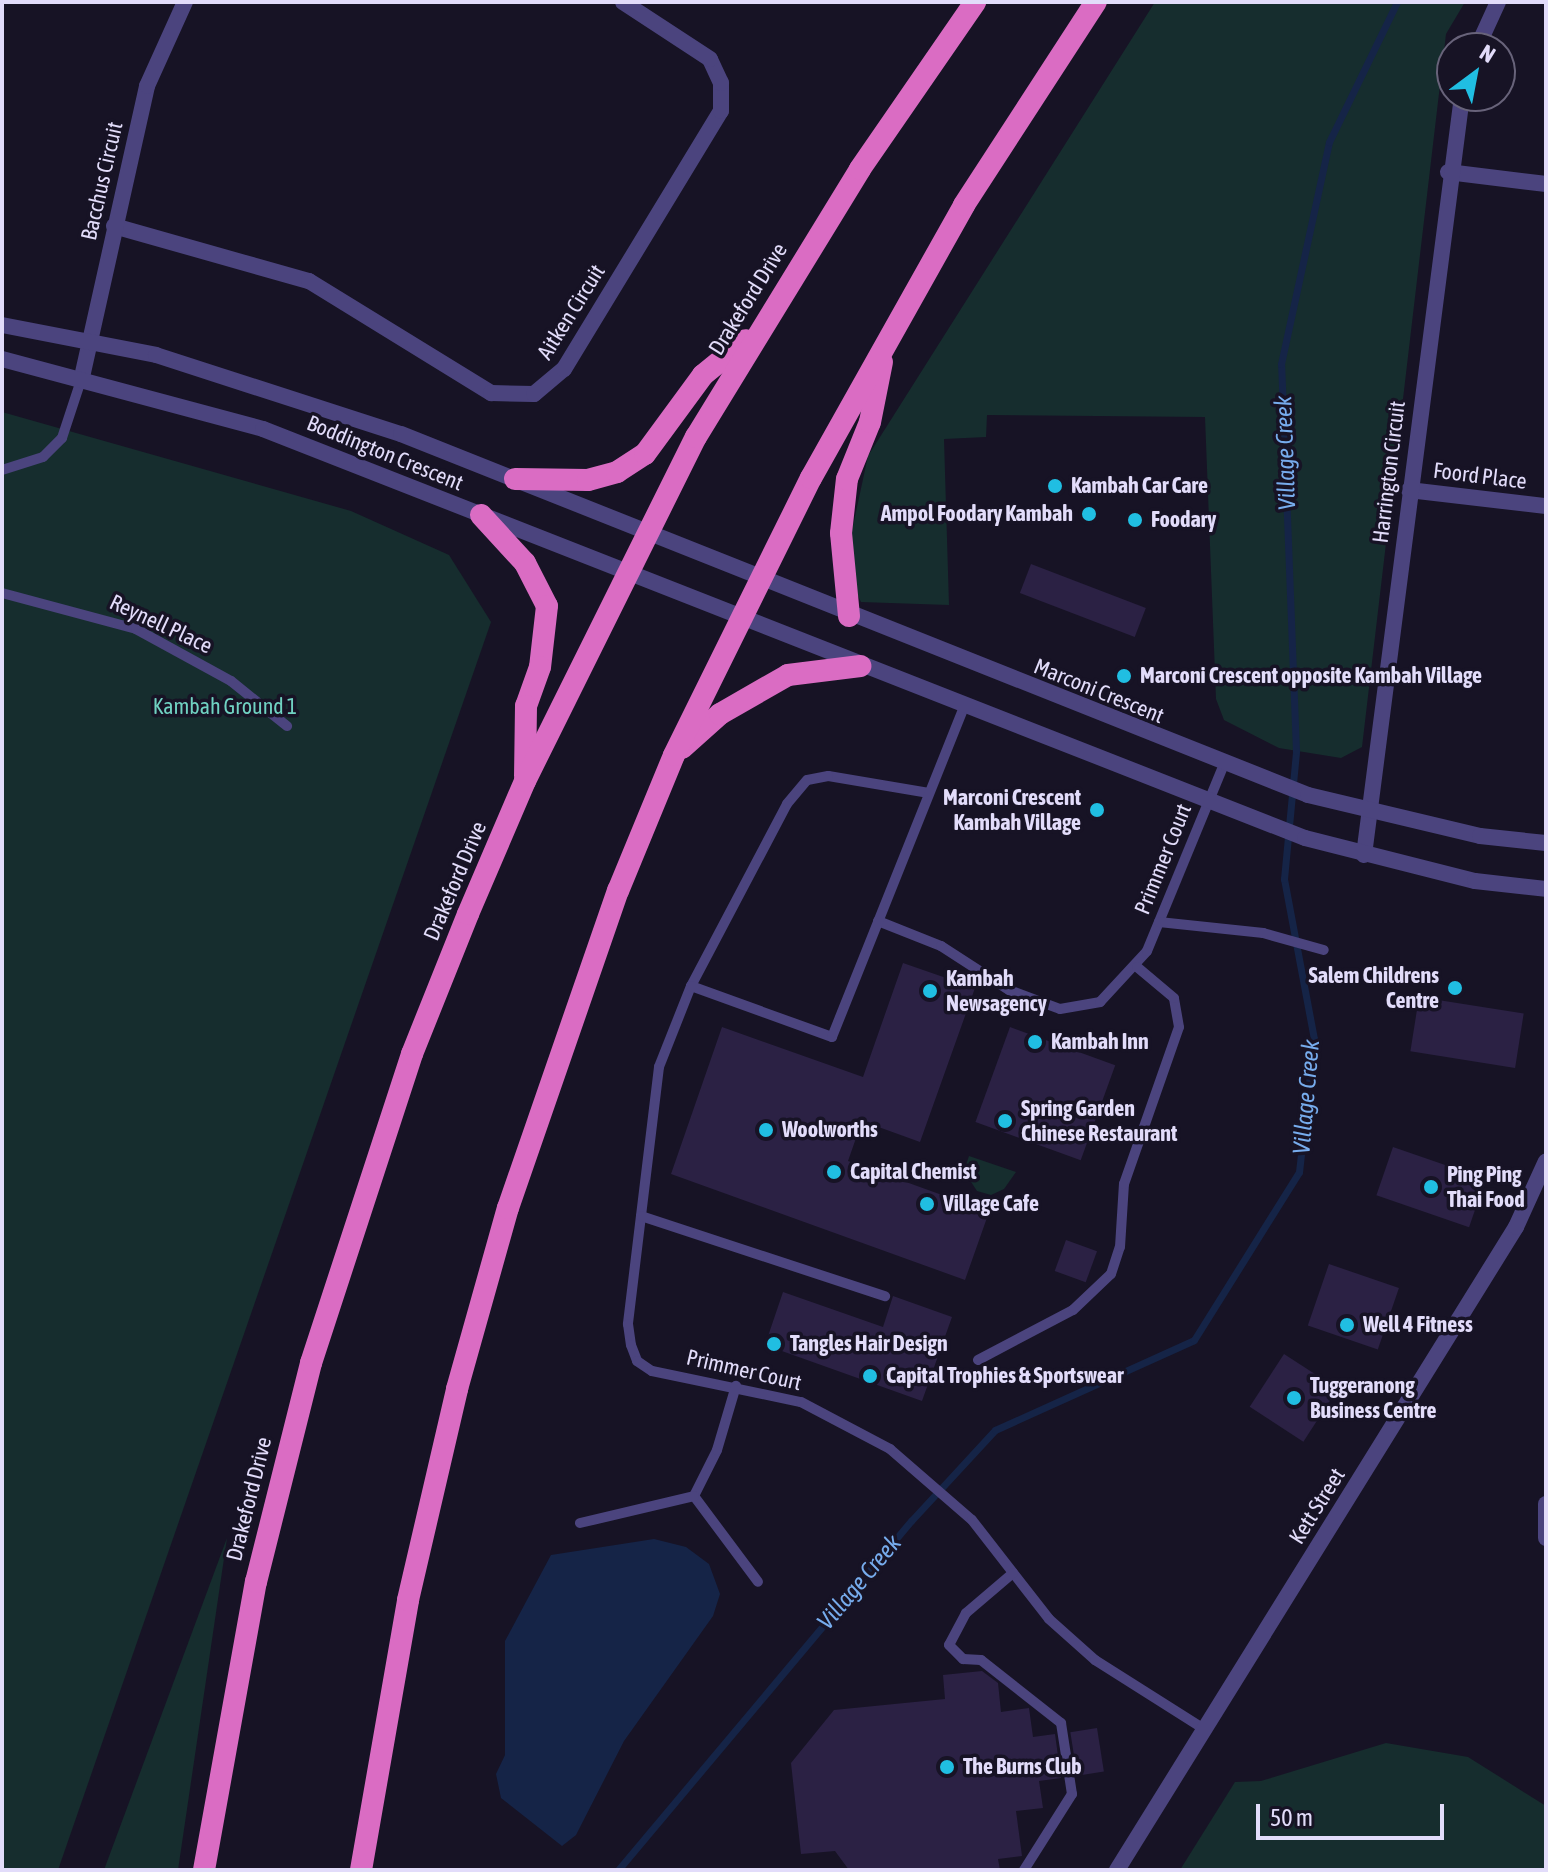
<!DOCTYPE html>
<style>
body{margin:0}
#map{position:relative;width:1548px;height:1872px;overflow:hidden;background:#171325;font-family:"Asap Condensed",sans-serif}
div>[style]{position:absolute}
.green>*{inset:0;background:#162d2e}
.water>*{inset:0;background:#152447}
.stream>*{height:7px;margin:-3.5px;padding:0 3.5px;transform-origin:3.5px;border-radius:3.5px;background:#152447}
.building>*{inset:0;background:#2b2144;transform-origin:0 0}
.service>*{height:10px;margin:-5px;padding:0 5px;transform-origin:5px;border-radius:5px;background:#4b447e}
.minor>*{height:16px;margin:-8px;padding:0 8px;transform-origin:8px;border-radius:8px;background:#4b447e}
.tertiary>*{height:16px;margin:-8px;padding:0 8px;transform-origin:8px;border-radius:8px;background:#4b447e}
.trunk>*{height:22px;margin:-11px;padding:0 11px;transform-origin:11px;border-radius:11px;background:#da6cc3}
.dots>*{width:22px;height:22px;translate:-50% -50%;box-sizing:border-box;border:4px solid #171325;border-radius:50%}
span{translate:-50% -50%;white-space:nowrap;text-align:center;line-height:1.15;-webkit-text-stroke:7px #171325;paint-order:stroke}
.street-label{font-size:22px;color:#e2dcfa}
.poi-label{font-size:22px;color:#e2dcfa;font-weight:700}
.left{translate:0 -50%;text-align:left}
.right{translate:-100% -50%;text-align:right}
.park-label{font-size:22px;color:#70d2c2}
.water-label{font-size:24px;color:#77aced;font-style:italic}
.frame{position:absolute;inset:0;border:4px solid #e2dcfa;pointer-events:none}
.north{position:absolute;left:1436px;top:32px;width:80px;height:80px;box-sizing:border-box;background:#171325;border:2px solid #68637a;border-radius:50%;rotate:32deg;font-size:22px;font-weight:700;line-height:32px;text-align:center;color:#e2dcfa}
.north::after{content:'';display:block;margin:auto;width:28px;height:36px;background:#20bee2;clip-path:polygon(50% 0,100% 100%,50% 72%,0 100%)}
.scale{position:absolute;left:1256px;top:1804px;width:188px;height:36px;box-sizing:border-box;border:4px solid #e2dcfa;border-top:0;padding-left:10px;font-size:24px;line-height:28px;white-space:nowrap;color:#e2dcfa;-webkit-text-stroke:6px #171325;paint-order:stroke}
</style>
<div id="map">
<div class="green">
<i style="clip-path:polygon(1155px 2px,1465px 2px,1446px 34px,1362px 747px,1341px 758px,1279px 748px,1224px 720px,1216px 699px,1205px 417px,987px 415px,986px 437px,944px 439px,949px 605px,861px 602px,850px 580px,851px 535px,868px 456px)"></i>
<i style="clip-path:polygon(2px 412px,351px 511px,449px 555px,491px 622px,58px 1870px,2px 1870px)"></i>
<i style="clip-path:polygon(969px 1156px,1016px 1172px,1004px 1189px,991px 1195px,977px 1191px,964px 1171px)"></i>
<i style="clip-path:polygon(227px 1538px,178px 1870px,104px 1870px)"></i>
<i style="clip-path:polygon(1386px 1743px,1468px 1757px,1546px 1806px,1546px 1870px,1180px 1870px,1235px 1782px,1261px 1781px)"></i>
</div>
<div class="water">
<i style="clip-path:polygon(654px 1539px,686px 1547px,709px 1564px,720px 1594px,713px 1616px,624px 1741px,576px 1835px,562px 1846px,501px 1798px,496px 1774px,505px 1755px,505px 1641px,551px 1555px)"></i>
</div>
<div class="stream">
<i style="left:618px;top:1870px;width:456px;rotate:-50deg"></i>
<i style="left:911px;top:1521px;width:124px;rotate:-47.3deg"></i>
<i style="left:995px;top:1430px;width:218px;rotate:-24.3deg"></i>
<i style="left:1194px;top:1340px;width:198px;rotate:-58deg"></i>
<i style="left:1299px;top:1172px;width:134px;rotate:-83.6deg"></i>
<i style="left:1314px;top:1039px;width:163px;rotate:-100.6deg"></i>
<i style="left:1284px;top:879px;width:129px;rotate:-84.6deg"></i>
<i style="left:1296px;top:751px;width:387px;rotate:-92.2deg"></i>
<i style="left:1281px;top:364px;width:227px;rotate:-77.8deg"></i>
<i style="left:1329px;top:142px;width:156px;rotate:-64.1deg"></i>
</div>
<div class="building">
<i style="left:1031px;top:564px;width:123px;height:31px;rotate:21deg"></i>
<i style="clip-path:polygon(903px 963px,975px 988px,920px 1142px,862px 1121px,848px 1161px,989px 1212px,965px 1280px,671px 1174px,722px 1027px,863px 1077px)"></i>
<i style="left:1419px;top:997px;width:106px;height:55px;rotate:9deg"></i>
<i style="left:1010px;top:1027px;width:112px;height:101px;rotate:20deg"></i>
<i style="left:1393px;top:1147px;width:98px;height:51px;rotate:19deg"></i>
<i style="left:1066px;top:1240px;width:33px;height:33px;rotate:20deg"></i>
<i style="left:1329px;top:1264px;width:74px;height:65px;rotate:19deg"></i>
<i style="clip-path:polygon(783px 1292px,883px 1327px,893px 1296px,952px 1317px,922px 1401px,765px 1345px)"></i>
<i style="left:1284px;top:1354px;width:64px;height:63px;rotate:33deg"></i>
<i style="clip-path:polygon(982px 1671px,998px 1683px,1001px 1712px,1029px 1708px,1033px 1737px,1055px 1734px,1061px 1778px,1039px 1781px,1043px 1808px,1016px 1811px,1022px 1856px,998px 1859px,1000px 1870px,849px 1870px,835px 1851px,801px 1854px,791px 1763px,834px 1710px,945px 1699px,943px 1675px)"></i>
<i style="left:1097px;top:1728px;width:44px;height:27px;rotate:81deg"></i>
</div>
<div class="service">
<i style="left:2px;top:470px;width:43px;rotate:-17.6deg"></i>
<i style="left:43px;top:457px;width:27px;rotate:-45deg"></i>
<i style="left:62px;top:438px;width:64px;rotate:-71.8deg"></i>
<i style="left:2px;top:593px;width:139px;rotate:15deg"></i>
<i style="left:136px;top:629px;width:108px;rotate:28.7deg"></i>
<i style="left:231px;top:681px;width:72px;rotate:38.8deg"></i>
<i style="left:929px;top:793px;width:102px;rotate:-170.4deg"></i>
<i style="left:828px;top:776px;width:21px;rotate:169deg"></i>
<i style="left:807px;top:780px;width:31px;rotate:130deg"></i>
<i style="left:787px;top:804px;width:206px;rotate:117.8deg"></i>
<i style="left:691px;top:986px;width:87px;rotate:111.6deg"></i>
<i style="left:659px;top:1067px;width:259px;rotate:96.9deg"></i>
<i style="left:628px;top:1324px;width:21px;rotate:82deg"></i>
<i style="left:631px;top:1345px;width:17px;rotate:69deg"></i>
<i style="left:637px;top:1361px;width:18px;rotate:34deg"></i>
<i style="left:652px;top:1371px;width:152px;rotate:11.8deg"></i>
<i style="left:801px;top:1402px;width:101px;rotate:27.8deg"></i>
<i style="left:890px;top:1449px;width:108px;rotate:40.9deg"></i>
<i style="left:972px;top:1520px;width:125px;rotate:52.1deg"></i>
<i style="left:1049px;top:1619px;width:62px;rotate:41.7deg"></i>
<i style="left:1095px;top:1660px;width:129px;rotate:32.3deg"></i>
<i style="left:878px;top:921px;width:68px;rotate:21.6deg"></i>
<i style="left:941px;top:946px;width:81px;rotate:32.9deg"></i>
<i style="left:1009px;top:990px;width:54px;rotate:20.4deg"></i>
<i style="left:1060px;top:1009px;width:41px;rotate:-9.9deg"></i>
<i style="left:1100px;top:1002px;width:69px;rotate:-47.3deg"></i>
<i style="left:1147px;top:951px;width:202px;rotate:-67.6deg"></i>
<i style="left:1159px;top:922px;width:105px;rotate:6deg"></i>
<i style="left:1263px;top:933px;width:63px;rotate:15.6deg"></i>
<i style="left:691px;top:986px;width:150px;rotate:19.9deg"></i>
<i style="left:832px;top:1037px;width:355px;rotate:-68.2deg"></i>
<i style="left:641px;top:1216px;width:257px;rotate:18.2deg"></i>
<i style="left:978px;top:1360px;width:107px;rotate:-27.8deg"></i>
<i style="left:1073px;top:1310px;width:52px;rotate:-43.5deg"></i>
<i style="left:1111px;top:1274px;width:28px;rotate:-72deg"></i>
<i style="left:1120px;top:1247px;width:63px;rotate:-86.4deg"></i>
<i style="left:1124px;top:1184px;width:166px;rotate:-70.7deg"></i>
<i style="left:1179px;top:1027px;width:29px;rotate:-100deg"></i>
<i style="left:1174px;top:998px;width:48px;rotate:-140deg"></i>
<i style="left:694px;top:1496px;width:51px;rotate:-63.4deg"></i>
<i style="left:717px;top:1450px;width:67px;rotate:-73.5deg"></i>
<i style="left:694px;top:1496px;width:107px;rotate:53.3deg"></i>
<i style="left:580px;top:1523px;width:117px;rotate:-13.3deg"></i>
<i style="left:1013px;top:1573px;width:62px;rotate:139.6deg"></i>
<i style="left:966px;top:1613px;width:36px;rotate:118deg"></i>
<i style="left:949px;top:1645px;width:20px;rotate:45deg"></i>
<i style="left:963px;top:1659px;width:18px;rotate:3deg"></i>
<i style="left:981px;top:1660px;width:102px;rotate:38.2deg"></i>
<i style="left:1061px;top:1723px;width:72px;rotate:81.2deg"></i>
<i style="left:1072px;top:1794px;width:90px;rotate:122.3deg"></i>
</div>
<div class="minor">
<i style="left:1477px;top:48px;width:51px;rotate:-65.5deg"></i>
<i style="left:1448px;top:172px;width:99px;rotate:7deg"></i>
<i style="left:114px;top:226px;width:203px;rotate:15.8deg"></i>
<i style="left:309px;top:281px;width:214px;rotate:31.6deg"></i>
<i style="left:491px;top:393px;width:43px;rotate:1.3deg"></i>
<i style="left:534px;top:394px;width:39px;rotate:-40deg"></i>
<i style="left:564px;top:369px;width:302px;rotate:-58.7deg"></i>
<i style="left:721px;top:111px;width:28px;rotate:-90deg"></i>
<i style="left:721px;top:83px;width:26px;rotate:-115deg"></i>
<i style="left:710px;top:59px;width:104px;rotate:-146.8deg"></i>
<i style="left:82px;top:377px;width:298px;rotate:-77.4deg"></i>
<i style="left:147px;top:86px;width:92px;rotate:-65.7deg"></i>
<i style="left:1409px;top:490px;width:138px;rotate:6.7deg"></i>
<i style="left:1364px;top:855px;width:765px;rotate:-82.64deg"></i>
<i style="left:1546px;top:1504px;width:34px;rotate:90deg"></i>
<i style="left:1117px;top:1870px;width:757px;rotate:-58.18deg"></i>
<i style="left:1516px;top:1227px;width:72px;rotate:-65.6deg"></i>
</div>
<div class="tertiary">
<i style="left:2px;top:325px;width:157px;rotate:11deg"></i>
<i style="left:156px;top:355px;width:257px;rotate:17.9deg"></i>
<i style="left:401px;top:434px;width:976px;rotate:21.7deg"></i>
<i style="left:1308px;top:795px;width:177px;rotate:13.4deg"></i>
<i style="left:1480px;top:836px;width:66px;rotate:6.1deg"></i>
<i style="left:2px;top:359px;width:270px;rotate:15deg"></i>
<i style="left:263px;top:429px;width:1119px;rotate:21.43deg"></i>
<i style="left:1305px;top:838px;width:175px;rotate:14.2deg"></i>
<i style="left:1475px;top:881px;width:71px;rotate:6.4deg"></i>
</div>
<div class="trunk">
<i style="left:515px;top:479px;width:73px;rotate:0.8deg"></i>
<i style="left:588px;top:480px;width:30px;rotate:-15deg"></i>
<i style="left:617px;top:472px;width:33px;rotate:-33deg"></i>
<i style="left:645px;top:454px;width:98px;rotate:-53.7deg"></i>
<i style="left:703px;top:375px;width:55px;rotate:-39.1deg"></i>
<i style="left:481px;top:515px;width:65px;rotate:47.5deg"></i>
<i style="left:525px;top:563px;width:48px;rotate:62.9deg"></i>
<i style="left:547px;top:606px;width:61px;rotate:96.5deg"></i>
<i style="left:540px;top:667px;width:41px;rotate:109.7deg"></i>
<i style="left:526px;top:706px;width:70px;rotate:90.8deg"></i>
<i style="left:849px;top:616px;width:83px;rotate:-95.5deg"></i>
<i style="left:841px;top:533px;width:54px;rotate:-83.7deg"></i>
<i style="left:847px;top:479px;width:61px;rotate:-68deg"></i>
<i style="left:870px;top:422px;width:61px;rotate:-78.7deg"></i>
<i style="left:682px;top:748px;width:51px;rotate:-41.8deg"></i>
<i style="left:720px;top:714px;width:78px;rotate:-29.8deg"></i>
<i style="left:788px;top:675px;width:73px;rotate:-7.1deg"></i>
<i style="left:204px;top:1870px;width:293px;rotate:-79.8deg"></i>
<i style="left:256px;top:1582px;width:226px;rotate:-75.9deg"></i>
<i style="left:311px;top:1363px;width:325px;rotate:-71.9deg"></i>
<i style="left:412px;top:1054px;width:151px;rotate:-68.2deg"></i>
<i style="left:468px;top:914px;width:145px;rotate:-66.8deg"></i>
<i style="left:525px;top:781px;width:384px;rotate:-63.6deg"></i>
<i style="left:696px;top:437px;width:314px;rotate:-58.5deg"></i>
<i style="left:860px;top:169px;width:203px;rotate:-55.4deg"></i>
<i style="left:361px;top:1870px;width:274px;rotate:-80.1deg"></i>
<i style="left:408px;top:1600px;width:217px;rotate:-76.9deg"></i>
<i style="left:457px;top:1389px;width:188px;rotate:-74.3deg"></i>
<i style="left:508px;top:1208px;width:336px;rotate:-70.9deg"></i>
<i style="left:618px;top:891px;width:147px;rotate:-67.6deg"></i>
<i style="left:674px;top:755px;width:309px;rotate:-63.7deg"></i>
<i style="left:811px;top:478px;width:313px;rotate:-60.7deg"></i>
<i style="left:964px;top:205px;width:242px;rotate:-57deg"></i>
</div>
<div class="dots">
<i style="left:1055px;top:486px;background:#20bee2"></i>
<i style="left:1089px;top:514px;background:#20bee2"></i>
<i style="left:1135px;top:520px;background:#20bee2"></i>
<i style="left:1124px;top:676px;background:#20bee2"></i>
<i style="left:1097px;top:810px;background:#20bee2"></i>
<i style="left:1455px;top:988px;background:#20bee2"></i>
<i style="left:930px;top:991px;background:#20bee2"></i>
<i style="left:1035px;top:1042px;background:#20bee2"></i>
<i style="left:1005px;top:1121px;background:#20bee2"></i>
<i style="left:766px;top:1130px;background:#20bee2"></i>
<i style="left:834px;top:1172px;background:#20bee2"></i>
<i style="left:1431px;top:1187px;background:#20bee2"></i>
<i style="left:927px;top:1204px;background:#20bee2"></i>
<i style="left:1347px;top:1325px;background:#20bee2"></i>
<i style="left:774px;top:1344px;background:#20bee2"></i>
<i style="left:870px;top:1376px;background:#20bee2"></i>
<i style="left:1294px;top:1398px;background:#20bee2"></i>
<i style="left:947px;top:1767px;background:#20bee2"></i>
</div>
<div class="street-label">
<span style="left:102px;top:181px;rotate:-77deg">Bacchus Circuit</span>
<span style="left:748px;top:299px;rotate:-58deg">Drakeford Drive</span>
<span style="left:571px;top:312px;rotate:-58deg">Aitken Circuit</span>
<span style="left:385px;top:453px;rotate:22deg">Boddington Crescent</span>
<span style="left:1389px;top:472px;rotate:-83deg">Harrington Circuit</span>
<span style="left:1480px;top:476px;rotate:7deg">Foord Place</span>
<span style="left:161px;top:624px;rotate:25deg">Reynell Place</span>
<span style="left:1099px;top:691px;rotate:22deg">Marconi Crescent</span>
<span style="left:1163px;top:859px;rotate:-68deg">Primmer Court</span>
<span style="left:455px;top:881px;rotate:-67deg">Drakeford Drive</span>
<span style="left:744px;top:1370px;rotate:13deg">Primmer Court</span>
<span style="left:249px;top:1499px;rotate:-76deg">Drakeford Drive</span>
<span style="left:1317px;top:1506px;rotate:-58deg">Kett Street</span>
</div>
<div class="poi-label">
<span class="left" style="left:1071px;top:486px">Kambah Car Care</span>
<span class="right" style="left:1073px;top:514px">Ampol Foodary Kambah</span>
<span class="left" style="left:1151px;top:520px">Foodary</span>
<span class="left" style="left:1140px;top:676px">Marconi Crescent opposite Kambah Village</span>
<span class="right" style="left:1081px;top:810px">Marconi Crescent<br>Kambah Village</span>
<span class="right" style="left:1439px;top:988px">Salem Childrens<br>Centre</span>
<span class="left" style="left:946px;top:991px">Kambah<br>Newsagency</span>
<span class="left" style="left:1051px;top:1042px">Kambah Inn</span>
<span class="left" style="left:1021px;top:1121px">Spring Garden<br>Chinese Restaurant</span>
<span class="left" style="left:782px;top:1130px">Woolworths</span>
<span class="left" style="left:850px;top:1172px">Capital Chemist</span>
<span class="left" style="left:1447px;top:1187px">Ping Ping<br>Thai Food</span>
<span class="left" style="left:943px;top:1204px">Village Cafe</span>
<span class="left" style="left:1363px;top:1325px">Well 4 Fitness</span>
<span class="left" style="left:790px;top:1344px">Tangles Hair Design</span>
<span class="left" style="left:886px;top:1376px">Capital Trophies &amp; Sportswear</span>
<span class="left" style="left:1310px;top:1398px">Tuggeranong<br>Business Centre</span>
<span class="left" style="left:963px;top:1767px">The Burns Club</span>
</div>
<div class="park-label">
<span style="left:225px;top:707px">Kambah Ground 1</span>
</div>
<div class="water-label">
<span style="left:1285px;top:453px;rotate:-92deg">Village Creek</span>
<span style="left:1306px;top:1097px;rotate:-85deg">Village Creek</span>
<span style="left:859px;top:1582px;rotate:-50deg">Village Creek</span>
</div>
<div class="frame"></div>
<div class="north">N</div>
<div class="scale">50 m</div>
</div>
